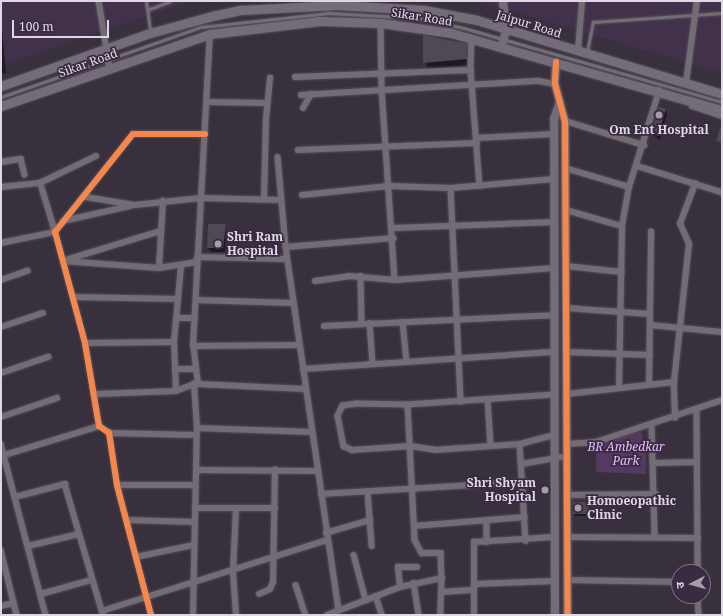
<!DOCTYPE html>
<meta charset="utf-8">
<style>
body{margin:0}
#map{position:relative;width:723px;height:616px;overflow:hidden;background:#38303c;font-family:"Noto Serif","Noto Sans Devanagari",serif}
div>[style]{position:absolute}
.built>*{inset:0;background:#42314a}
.green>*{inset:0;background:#543960}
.shadow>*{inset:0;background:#0007}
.building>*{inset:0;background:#504954;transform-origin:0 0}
.roads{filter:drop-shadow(0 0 1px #564f59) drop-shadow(0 0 1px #564f59)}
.lane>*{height:3px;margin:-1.5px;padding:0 1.5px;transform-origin:1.5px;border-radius:1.5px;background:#726c75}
.street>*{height:5.5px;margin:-2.75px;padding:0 2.75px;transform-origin:2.75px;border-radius:2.75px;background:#726c75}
.secondary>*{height:8px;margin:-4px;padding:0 4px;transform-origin:4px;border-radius:4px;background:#746c78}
.primary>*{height:9px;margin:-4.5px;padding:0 4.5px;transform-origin:4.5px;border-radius:4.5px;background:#756c79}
.cycleway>*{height:6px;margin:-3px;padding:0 3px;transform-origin:3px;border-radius:3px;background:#f5874c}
.dots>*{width:11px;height:11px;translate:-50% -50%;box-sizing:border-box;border:2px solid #392b41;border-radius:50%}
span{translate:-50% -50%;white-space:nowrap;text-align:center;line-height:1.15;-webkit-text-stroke:3.5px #392b41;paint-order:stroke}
.street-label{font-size:12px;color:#e0d7e5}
.poi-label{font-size:12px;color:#e0d7e5;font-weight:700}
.left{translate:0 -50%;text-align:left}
.right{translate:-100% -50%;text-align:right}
.park-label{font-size:12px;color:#e7befc;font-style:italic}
.frame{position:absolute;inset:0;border:2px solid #e0d7e5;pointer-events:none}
.north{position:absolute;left:671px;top:564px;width:40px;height:40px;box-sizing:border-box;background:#392b41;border:1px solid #7c7083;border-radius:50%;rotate:264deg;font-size:11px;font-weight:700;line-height:16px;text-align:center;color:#e0d7e5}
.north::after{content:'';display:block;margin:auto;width:14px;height:18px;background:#a59daa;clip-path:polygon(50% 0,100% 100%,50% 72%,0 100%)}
.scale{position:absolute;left:12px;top:20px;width:97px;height:18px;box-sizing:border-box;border:2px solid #e0d7e5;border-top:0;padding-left:5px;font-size:12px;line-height:14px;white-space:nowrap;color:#e0d7e5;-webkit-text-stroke:3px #392b41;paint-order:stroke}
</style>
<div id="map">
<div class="built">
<i style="clip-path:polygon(1px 1px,190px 1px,1px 66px)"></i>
<i style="clip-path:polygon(472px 1px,722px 1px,722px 73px,492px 5px)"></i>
</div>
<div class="green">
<i style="clip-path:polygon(641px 430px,646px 450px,646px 474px,596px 472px,596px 442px)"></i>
</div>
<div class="shadow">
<i style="clip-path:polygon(1px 18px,6px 73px,1px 74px)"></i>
<i style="clip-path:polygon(424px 36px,467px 45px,470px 65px,427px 68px)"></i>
<i style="clip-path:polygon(665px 109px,667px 114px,660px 140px,651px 134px)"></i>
<i style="clip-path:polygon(226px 225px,225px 252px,211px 252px,208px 248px)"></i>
<i style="clip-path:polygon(587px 503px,588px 516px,575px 516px,574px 514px)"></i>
</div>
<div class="building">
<i style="clip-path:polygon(423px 35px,468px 44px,467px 59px,423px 63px)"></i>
<i style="left:659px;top:107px;width:7px;height:28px;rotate:16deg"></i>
<i style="clip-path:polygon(721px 126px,722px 126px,722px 143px,716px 141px)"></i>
<i style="clip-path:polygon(208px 224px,226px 224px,223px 248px,207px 248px)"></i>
<i style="left:573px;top:502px;width:15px;height:12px"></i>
</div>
<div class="roads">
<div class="lane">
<i style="left:146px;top:1px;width:30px;rotate:82deg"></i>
<i style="left:147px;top:10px;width:25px;rotate:-21deg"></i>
<i style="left:587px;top:52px;width:31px;rotate:-79deg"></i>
<i style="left:593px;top:22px;width:129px;rotate:-4deg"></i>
<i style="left:1px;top:97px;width:212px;rotate:-19.3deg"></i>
<i style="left:201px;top:27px;width:129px;rotate:-6.2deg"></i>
<i style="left:329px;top:13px;width:88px;rotate:3.3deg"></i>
<i style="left:417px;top:18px;width:48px;rotate:12deg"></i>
<i style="left:464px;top:28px;width:268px;rotate:16deg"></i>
</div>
<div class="street">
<i style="left:99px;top:1px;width:68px;rotate:80.7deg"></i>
<i style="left:381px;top:23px;width:66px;rotate:89.1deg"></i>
<i style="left:382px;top:89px;width:191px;rotate:86.1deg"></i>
<i style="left:472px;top:39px;width:31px;rotate:92deg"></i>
<i style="left:471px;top:70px;width:116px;rotate:85.6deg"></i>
<i style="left:578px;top:51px;width:50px;rotate:-85.4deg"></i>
<i style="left:295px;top:77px;width:176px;rotate:-2.3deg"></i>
<i style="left:686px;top:83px;width:83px;rotate:-82.4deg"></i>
<i style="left:301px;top:95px;width:238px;rotate:-3.4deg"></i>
<i style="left:539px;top:81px;width:16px;rotate:11deg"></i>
<i style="left:207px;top:102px;width:60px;rotate:1deg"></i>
<i style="left:692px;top:106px;width:32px;rotate:18deg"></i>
<i style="left:303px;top:108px;width:16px;rotate:-60deg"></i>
<i style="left:565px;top:121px;width:83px;rotate:16.9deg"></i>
<i style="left:476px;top:138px;width:78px;rotate:-2.9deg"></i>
<i style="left:298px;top:150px;width:179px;rotate:-2.2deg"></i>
<i style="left:278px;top:157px;width:90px;rotate:84.9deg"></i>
<i style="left:286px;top:247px;width:366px;rotate:81.7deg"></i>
<i style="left:1px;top:162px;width:20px;rotate:-9deg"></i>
<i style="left:21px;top:159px;width:16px;rotate:76deg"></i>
<i style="left:637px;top:166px;width:61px;rotate:17.2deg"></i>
<i style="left:565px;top:168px;width:67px;rotate:16.5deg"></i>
<i style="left:1px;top:187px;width:39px;rotate:-6deg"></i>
<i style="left:40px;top:183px;width:62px;rotate:-25.7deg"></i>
<i style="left:451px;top:188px;width:214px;rotate:87.3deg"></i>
<i style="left:302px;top:195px;width:87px;rotate:-5.9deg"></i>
<i style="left:389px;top:186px;width:62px;rotate:1.8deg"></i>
<i style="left:451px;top:188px;width:103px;rotate:-5deg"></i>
<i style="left:86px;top:197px;width:50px;rotate:9.3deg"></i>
<i style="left:135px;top:205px;width:66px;rotate:-6.1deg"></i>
<i style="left:201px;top:198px;width:80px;rotate:1.4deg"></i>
<i style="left:264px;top:200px;width:81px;rotate:-88.6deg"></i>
<i style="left:266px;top:119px;width:41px;rotate:-84.4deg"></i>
<i style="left:566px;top:210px;width:58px;rotate:15.9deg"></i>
<i style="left:63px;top:221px;width:69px;rotate:-12.6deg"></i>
<i style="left:393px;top:228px;width:161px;rotate:-2.1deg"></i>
<i style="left:1px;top:243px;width:55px;rotate:-11.5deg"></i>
<i style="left:55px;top:232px;width:51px;rotate:-107deg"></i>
<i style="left:286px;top:247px;width:108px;rotate:-4.8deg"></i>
<i style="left:197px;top:257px;width:90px;rotate:1.3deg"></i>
<i style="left:66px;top:260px;width:98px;rotate:-17.1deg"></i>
<i style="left:63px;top:261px;width:96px;rotate:4.2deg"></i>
<i style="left:159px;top:268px;width:38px;rotate:-9deg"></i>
<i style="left:566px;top:266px;width:56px;rotate:6.1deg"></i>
<i style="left:159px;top:268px;width:67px;rotate:-86.6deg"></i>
<i style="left:361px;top:276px;width:47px;rotate:88.8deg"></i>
<i style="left:1px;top:280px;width:28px;rotate:-19deg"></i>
<i style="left:315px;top:281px;width:34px;rotate:-8deg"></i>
<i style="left:349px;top:276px;width:46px;rotate:5deg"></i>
<i style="left:395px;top:280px;width:159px;rotate:-4.3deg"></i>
<i style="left:73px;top:297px;width:105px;rotate:1.1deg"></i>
<i style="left:196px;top:300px;width:97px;rotate:1.8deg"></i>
<i style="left:566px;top:308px;width:84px;rotate:4.1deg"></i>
<i style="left:177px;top:318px;width:18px"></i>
<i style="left:403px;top:322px;width:40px;rotate:84.3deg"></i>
<i style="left:370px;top:323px;width:41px;rotate:85.8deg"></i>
<i style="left:650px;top:325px;width:72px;rotate:5.6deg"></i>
<i style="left:324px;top:326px;width:230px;rotate:-2.7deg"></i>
<i style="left:1px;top:327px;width:44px;rotate:-18.4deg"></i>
<i style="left:85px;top:343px;width:89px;rotate:-0.6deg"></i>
<i style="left:193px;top:346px;width:106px;rotate:-0.5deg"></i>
<i style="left:566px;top:352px;width:84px;rotate:2deg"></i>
<i style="left:175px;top:369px;width:20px"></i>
<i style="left:303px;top:369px;width:252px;rotate:-3.9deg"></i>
<i style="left:1px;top:373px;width:50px;rotate:-18.8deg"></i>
<i style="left:198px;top:384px;width:107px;rotate:2.7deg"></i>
<i style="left:649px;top:384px;width:152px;rotate:-89.2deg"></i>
<i style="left:619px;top:387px;width:161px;rotate:-88.9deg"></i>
<i style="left:622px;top:226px;width:40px;rotate:-80deg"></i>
<i style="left:629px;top:187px;width:101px;rotate:-72.6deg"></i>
<i style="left:176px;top:391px;width:49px;rotate:-92.3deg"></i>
<i style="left:174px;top:342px;width:75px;rotate:-84.7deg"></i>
<i style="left:96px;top:394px;width:80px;rotate:-2.1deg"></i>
<i style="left:176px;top:391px;width:19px;rotate:-21deg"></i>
<i style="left:567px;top:394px;width:108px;rotate:-6.4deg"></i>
<i style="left:554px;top:395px;width:146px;rotate:176.1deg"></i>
<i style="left:408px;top:405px;width:51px;rotate:-178.9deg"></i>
<i style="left:357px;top:404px;width:14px;rotate:172deg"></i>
<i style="left:343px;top:406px;width:11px;rotate:117deg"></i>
<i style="left:338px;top:416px;width:31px;rotate:79deg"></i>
<i style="left:344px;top:446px;width:9px;rotate:27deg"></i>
<i style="left:352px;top:450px;width:59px;rotate:-3.9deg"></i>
<i style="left:411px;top:446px;width:24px;rotate:9deg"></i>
<i style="left:435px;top:450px;width:85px;rotate:-4deg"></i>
<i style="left:520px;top:444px;width:35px;rotate:-15deg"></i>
<i style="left:488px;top:400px;width:45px;rotate:86.2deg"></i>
<i style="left:408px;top:405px;width:135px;rotate:87deg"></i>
<i style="left:415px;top:540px;width:15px;rotate:62deg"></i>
<i style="left:422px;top:553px;width:19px"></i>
<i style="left:441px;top:553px;width:25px;rotate:88deg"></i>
<i style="left:697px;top:411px;width:161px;rotate:89.6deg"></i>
<i style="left:1px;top:417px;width:59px;rotate:-18.7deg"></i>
<i style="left:675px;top:418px;width:36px;rotate:-92deg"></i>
<i style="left:674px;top:382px;width:139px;rotate:-83.8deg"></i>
<i style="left:689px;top:244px;width:22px;rotate:-114deg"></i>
<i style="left:680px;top:224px;width:43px;rotate:-69.4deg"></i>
<i style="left:695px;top:184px;width:28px;rotate:17deg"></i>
<i style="left:652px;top:426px;width:109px;rotate:88.4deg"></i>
<i style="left:197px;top:428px;width:115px;rotate:2deg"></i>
<i style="left:109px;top:433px;width:86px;rotate:1.3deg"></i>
<i style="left:1px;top:444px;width:177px;rotate:75.3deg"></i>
<i style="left:520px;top:444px;width:97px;rotate:86.5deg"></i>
<i style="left:567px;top:444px;width:29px;rotate:-4deg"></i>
<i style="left:596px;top:442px;width:133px;rotate:-18.4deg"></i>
<i style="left:5px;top:455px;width:98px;rotate:-17.1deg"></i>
<i style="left:654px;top:463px;width:43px;rotate:-1.3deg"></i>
<i style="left:522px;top:464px;width:46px;rotate:-10.1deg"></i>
<i style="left:196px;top:470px;width:121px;rotate:0.5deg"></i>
<i style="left:117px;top:485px;width:78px"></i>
<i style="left:368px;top:491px;width:55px;rotate:85.8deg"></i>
<i style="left:321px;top:494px;width:204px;rotate:-3.4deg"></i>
<i style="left:567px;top:495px;width:89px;rotate:-0.6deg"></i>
<i style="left:15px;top:497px;width:52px;rotate:-14.6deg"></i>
<i style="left:65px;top:484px;width:135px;rotate:73.7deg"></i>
<i style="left:195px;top:508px;width:80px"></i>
<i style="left:127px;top:520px;width:68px;rotate:1.7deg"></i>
<i style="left:487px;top:520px;width:22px;rotate:90deg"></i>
<i style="left:414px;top:526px;width:111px;rotate:-4.6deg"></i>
<i style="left:326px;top:533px;width:46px;rotate:-16.5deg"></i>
<i style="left:567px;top:537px;width:131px;rotate:0.4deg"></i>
<i style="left:28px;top:546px;width:52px;rotate:-13.2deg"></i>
<i style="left:1px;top:550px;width:67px;rotate:76.2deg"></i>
<i style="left:354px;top:555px;width:47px;rotate:75.1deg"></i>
<i style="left:136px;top:557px;width:59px;rotate:-11.7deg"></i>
<i style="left:568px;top:580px;width:111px;rotate:1deg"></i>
<i style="left:414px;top:583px;width:32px;rotate:81deg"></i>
<i style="left:474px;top:584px;width:80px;rotate:-2.1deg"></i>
<i style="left:296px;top:585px;width:32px;rotate:72deg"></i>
<i style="left:400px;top:587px;width:20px;rotate:-96deg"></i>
<i style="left:398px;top:567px;width:19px"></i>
<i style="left:442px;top:592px;width:32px;rotate:-4deg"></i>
<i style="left:41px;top:594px;width:52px;rotate:-15.6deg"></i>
<i style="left:259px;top:594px;width:12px;rotate:-24deg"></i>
<i style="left:270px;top:589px;width:8px;rotate:-67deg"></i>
<i style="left:273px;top:582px;width:112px;rotate:-89deg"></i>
<i style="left:376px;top:596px;width:20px;rotate:72deg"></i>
<i style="left:698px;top:596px;width:19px;rotate:87deg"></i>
<i style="left:1px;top:606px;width:13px;rotate:-13deg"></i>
<i style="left:102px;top:611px;width:236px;rotate:-17.5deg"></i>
<i style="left:151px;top:615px;width:134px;rotate:-104.7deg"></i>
<i style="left:117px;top:485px;width:53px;rotate:-98.7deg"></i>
<i style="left:109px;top:433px;width:12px;rotate:-145deg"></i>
<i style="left:99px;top:426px;width:84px;rotate:-99.6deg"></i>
<i style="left:85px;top:343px;width:115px;rotate:-105.1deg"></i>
<i style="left:55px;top:232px;width:125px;rotate:-51.5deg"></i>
<i style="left:133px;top:134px;width:72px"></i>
<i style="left:193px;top:615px;width:187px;rotate:-88.8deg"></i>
<i style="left:197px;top:428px;width:44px;rotate:-93.9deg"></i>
<i style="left:194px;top:384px;width:4px"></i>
<i style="left:198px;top:384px;width:38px;rotate:-97deg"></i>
<i style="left:193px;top:346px;width:312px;rotate:-86.9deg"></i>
<i style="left:236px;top:615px;width:43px;rotate:-94deg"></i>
<i style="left:233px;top:572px;width:63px;rotate:-87.3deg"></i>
<i style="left:327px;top:615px;width:78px;rotate:-21deg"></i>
<i style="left:400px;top:587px;width:43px;rotate:-12.1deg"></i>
<i style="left:442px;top:578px;width:37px;rotate:92deg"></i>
<i style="left:474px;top:615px;width:73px;rotate:-90deg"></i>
<i style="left:474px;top:542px;width:80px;rotate:-3.6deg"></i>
</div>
<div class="secondary">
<i style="left:501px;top:48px;width:19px;rotate:-74deg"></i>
<i style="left:506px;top:30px;width:29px;rotate:-96deg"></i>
<i style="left:556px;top:62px;width:22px;rotate:93deg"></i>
<i style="left:555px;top:84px;width:38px;rotate:75deg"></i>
<i style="left:565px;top:121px;width:494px;rotate:89.7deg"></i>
<i style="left:555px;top:615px;width:496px;rotate:-90.1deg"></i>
<i style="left:554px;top:119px;width:18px;rotate:-71deg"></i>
</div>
<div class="primary">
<i style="left:1px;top:86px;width:158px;rotate:-19.6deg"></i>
<i style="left:150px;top:33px;width:64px;rotate:-15.3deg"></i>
<i style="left:212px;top:16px;width:30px;rotate:-12deg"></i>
<i style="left:241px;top:10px;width:96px;rotate:-3deg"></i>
<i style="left:337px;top:5px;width:87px;rotate:3.3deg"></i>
<i style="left:424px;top:10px;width:54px;rotate:10.7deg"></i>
<i style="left:477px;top:20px;width:256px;rotate:16.8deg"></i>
<i style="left:1px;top:106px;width:221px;rotate:-19deg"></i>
<i style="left:210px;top:34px;width:111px;rotate:-6.7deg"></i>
<i style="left:320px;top:21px;width:61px;rotate:1.9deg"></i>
<i style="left:381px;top:23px;width:71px;rotate:8.1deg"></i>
<i style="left:451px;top:33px;width:282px;rotate:15.9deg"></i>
</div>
</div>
<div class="cycleway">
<i style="left:556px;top:62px;width:22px;rotate:93deg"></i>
<i style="left:555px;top:84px;width:38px;rotate:75deg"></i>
<i style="left:565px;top:121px;width:494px;rotate:89.7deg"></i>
<i style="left:151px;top:615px;width:134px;rotate:-104.7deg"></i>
<i style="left:117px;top:485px;width:53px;rotate:-98.7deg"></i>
<i style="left:109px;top:433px;width:12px;rotate:-145deg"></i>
<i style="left:99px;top:426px;width:84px;rotate:-99.6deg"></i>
<i style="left:85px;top:343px;width:115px;rotate:-105.1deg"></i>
<i style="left:55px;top:232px;width:125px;rotate:-51.5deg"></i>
<i style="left:133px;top:134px;width:72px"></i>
</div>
<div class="dots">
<i style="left:659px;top:115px;background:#a59daa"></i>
<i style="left:218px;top:244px;background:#a59daa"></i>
<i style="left:545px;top:490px;background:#a59daa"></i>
<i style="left:578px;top:508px;background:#a59daa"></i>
</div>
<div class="street-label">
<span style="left:422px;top:17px;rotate:9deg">Sikar Road</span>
<span style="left:529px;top:24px;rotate:17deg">Jaipur Road</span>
<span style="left:88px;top:63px;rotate:-20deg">Sikar Road</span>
</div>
<div class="poi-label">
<span style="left:659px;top:130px">Om Ent Hospital</span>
<span class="left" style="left:227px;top:244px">Shri Ram<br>Hospital</span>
<span class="right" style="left:536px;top:490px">Shri Shyam<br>Hospital</span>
<span class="left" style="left:587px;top:508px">Homoeopathic<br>Clinic</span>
</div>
<div class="park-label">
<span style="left:626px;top:454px">BR Ambedkar<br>Park</span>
</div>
<div class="frame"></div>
<div class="north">उ</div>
<div class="scale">100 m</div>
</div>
